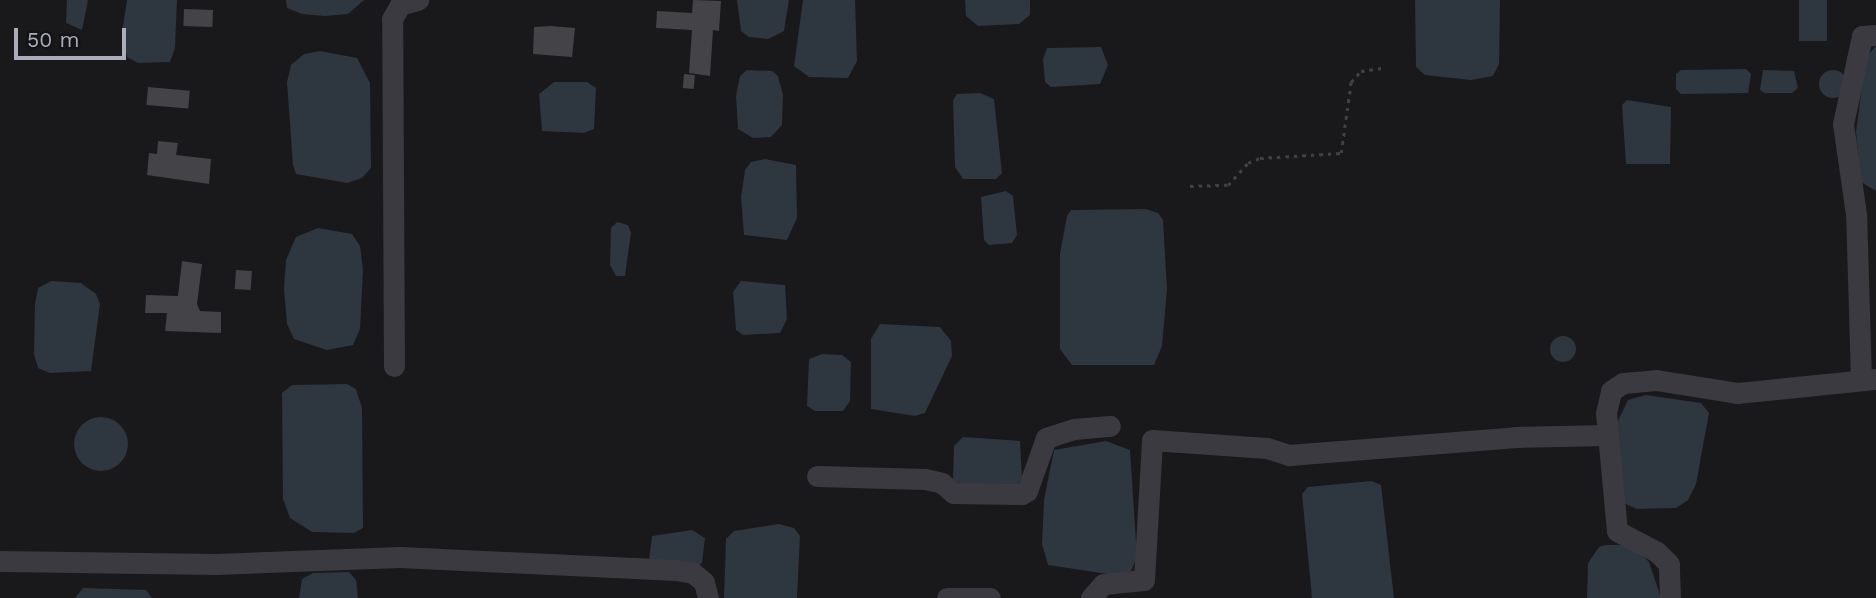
<!DOCTYPE html>
<style>
body{margin:0}
#map{position:relative;width:1876px;height:598px;overflow:hidden;background:#19181b;font-family:"Work Sans",sans-serif}
div>[style]{position:absolute}
.water>*{inset:0;background:#2e363f;transform-origin:0 0}
.round{border-radius:50%}
.building>*{inset:0;background:#434348;transform-origin:0 0}
.path>*{height:2.5px;margin-top:-1.25px;transform-origin:0;background:repeating-linear-gradient(90deg,#404147 0 3.5px,transparent 0 8.5px)}
.minor>*{height:21px;margin:-10.5px;padding:0 10.5px;transform-origin:10.5px;border-radius:10.5px;background:#3a3a40}
span{translate:-50% -50%;white-space:nowrap;text-align:center;line-height:1.15;-webkit-text-stroke:5px #141316;paint-order:stroke}
.scale{position:absolute;left:14px;top:28px;width:112px;height:32px;box-sizing:border-box;border:4px solid #abaeba;border-top:0;padding-left:9px;font-size:21px;line-height:24px;white-space:nowrap;color:#abaeba;-webkit-text-stroke:5px #141316;paint-order:stroke}
</style>
<div id="map">
<div class="water">
<div style="clip-path:polygon(67px 0,88px 0,82px 30px,66px 23px)"></div>
<div style="clip-path:polygon(127px 0,177px 0,175px 48px,170px 62px,138px 63px,127px 57px,122px 33px)"></div>
<div style="clip-path:polygon(286px 0,364px 0,348px 14px,325px 16px,302px 14px,287px 8px)"></div>
<div style="clip-path:polygon(737px 0,789px 0,784px 31px,768px 39px,749px 37px,741px 31px)"></div>
<div style="clip-path:polygon(803px 0,855px 0,857px 61px,848px 78px,809px 77px,794px 66px)"></div>
<div style="clip-path:polygon(965px 0,1030px 0,1030px 15px,1019px 24px,978px 26px,966px 16px)"></div>
<div style="clip-path:polygon(1415px 0,1500px 0,1499px 64px,1493px 76px,1471px 80px,1425px 75px,1416px 67px)"></div>
<div style="left:1799px;top:0;width:28px;height:41px"></div>
<div style="clip-path:polygon(1876px 46px,1876px 191px,1861px 182px,1856px 132px,1866px 57px)"></div>
<div style="clip-path:polygon(1101px 47px,1108px 65px,1100px 84px,1051px 87px,1045px 82px,1043px 59px,1047px 48px)"></div>
<div style="clip-path:polygon(320px 51px,357px 58px,370px 83px,371px 168px,362px 178px,347px 183px,296px 174px,293px 165px,287px 82px,291px 65px,304px 54px)"></div>
<div style="clip-path:polygon(1746px 69px,1751px 74px,1748px 93px,1681px 94px,1676px 89px,1676px 74px,1681px 70px)"></div>
<div style="clip-path:polygon(747px 70px,772px 71px,778px 76px,783px 95px,782px 125px,771px 137px,753px 138px,738px 129px,736px 96px,740px 76px)"></div>
<div style="clip-path:polygon(1763px 70px,1794px 71px,1798px 88px,1792px 93px,1764px 93px,1760px 90px)"></div>
<div class="round" style="left:1819px;top:70px;width:28px;height:28px"></div>
<div style="clip-path:polygon(554px 82px,587px 82px,596px 88px,594px 129px,584px 133px,542px 131px,539px 94px)"></div>
<div style="clip-path:polygon(980px 93px,994px 99px,1002px 173px,996px 179px,963px 179px,955px 167px,953px 100px,957px 94px)"></div>
<div style="clip-path:polygon(1627px 100px,1671px 107px,1670px 164px,1626px 164px,1622px 105px)"></div>
<div style="clip-path:polygon(765px 159px,796px 165px,797px 218px,787px 240px,744px 235px,741px 197px,745px 170px,751px 162px)"></div>
<div style="clip-path:polygon(1006px 191px,1013px 196px,1017px 235px,1012px 243px,989px 245px,984px 240px,981px 197px)"></div>
<div style="clip-path:polygon(1146px 209px,1158px 213px,1163px 220px,1167px 289px,1162px 346px,1154px 365px,1072px 365px,1060px 349px,1060px 254px,1067px 216px,1071px 210px)"></div>
<div style="clip-path:polygon(617px 222px,628px 225px,631px 233px,625px 276px,616px 276px,610px 265px,611px 228px)"></div>
<div style="clip-path:polygon(318px 228px,352px 234px,360px 246px,363px 269px,360px 329px,353px 345px,327px 350px,294px 339px,287px 324px,284px 289px,286px 260px,296px 237px)"></div>
<div style="clip-path:polygon(51px 281px,81px 283px,96px 294px,100px 304px,91px 371px,50px 373px,38px 368px,34px 354px,35px 304px,38px 288px)"></div>
<div style="clip-path:polygon(741px 281px,785px 285px,787px 319px,780px 333px,743px 335px,736px 330px,733px 292px)"></div>
<div style="clip-path:polygon(880px 324px,940px 327px,951px 341px,952px 356px,925px 413px,915px 416px,871px 409px,871px 339px)"></div>
<div class="round" style="left:1550px;top:336px;width:26px;height:26px"></div>
<div style="clip-path:polygon(822px 354px,842px 355px,851px 362px,850px 401px,843px 411px,815px 411px,807px 406px,809px 359px)"></div>
<div style="clip-path:polygon(347px 384px,356px 389px,362px 408px,363px 528px,354px 533px,312px 532px,290px 518px,283px 499px,282px 393px,292px 385px)"></div>
<div style="clip-path:polygon(1646px 395px,1701px 403px,1709px 413px,1696px 484px,1688px 500px,1676px 508px,1637px 509px,1619px 501px,1615px 427px,1628px 400px)"></div>
<div class="round" style="left:74px;top:417px;width:54px;height:54px"></div>
<div style="clip-path:polygon(963px 437px,1020px 441px,1022px 477px,1017px 488px,1012px 491px,953px 482px,954px 446px)"></div>
<div style="clip-path:polygon(1106px 441px,1130px 450px,1137px 557px,1131px 571px,1121px 576px,1048px 565px,1042px 544px,1044px 500px,1054px 450px)"></div>
<div style="clip-path:polygon(1371px 481px,1381px 485px,1394px 598px,1312px 598px,1302px 494px,1308px 487px)"></div>
<div style="clip-path:polygon(779px 524px,794px 528px,800px 536px,797px 598px,724px 598px,726px 539px,734px 531px)"></div>
<div style="clip-path:polygon(692px 530px,705px 538px,702px 563px,696px 567px,649px 560px,652px 536px)"></div>
<div style="clip-path:polygon(1606px 545px,1625px 545px,1639px 552px,1649px 562px,1661px 598px,1587px 598px,1588px 563px,1599px 547px)"></div>
<div style="clip-path:polygon(349px 572px,356px 580px,358px 598px,299px 598px,302px 579px,313px 573px)"></div>
<div style="clip-path:polygon(83px 588px,146px 590px,152px 598px,75px 598px)"></div>
</div>
<div class="building">
<div style="clip-path:polygon(693px 0,721px 1px,719px 31px,713px 30px,710px 76px,689px 73px,692px 30px,656px 28px,657px 11px,692px 13px)"></div>
<div style="left:184px;top:9px;width:29px;height:17px;rotate:2deg"></div>
<div style="clip-path:polygon(551px 26px,575px 28px,572px 57px,533px 54px,534px 27px)"></div>
<div style="left:684px;top:74px;width:11px;height:14px;rotate:5deg"></div>
<div style="left:148px;top:87px;width:42px;height:18px;rotate:5deg"></div>
<div style="clip-path:polygon(158px 141px,178px 143px,176px 155px,211px 159px,209px 184px,147px 175px,149px 153px,157px 154px)"></div>
<div style="clip-path:polygon(182px 261px,202px 264px,197px 304px,200px 311px,221px 312px,221px 333px,165px 331px,167px 313px,145px 313px,146px 295px,178px 296px)"></div>
<div style="left:236px;top:270px;width:16px;height:19px;rotate:4deg"></div>
</div>
<div class="path">
<div style="left:1190px;top:186px;width:38px;rotate:-2deg"></div>
<div style="left:1228px;top:185px;width:30px;rotate:-48deg"></div>
<div style="left:1248px;top:163px;width:13px;rotate:-23deg"></div>
<div style="left:1260px;top:158px;width:81px;rotate:-3.5deg"></div>
<div style="left:1341px;top:153px;width:72px;rotate:-82deg"></div>
<div style="left:1351px;top:82px;width:15px;rotate:-48deg"></div>
<div style="left:1361px;top:71px;width:21px;rotate:-8deg"></div>
</div>
<div class="minor">
<div style="left:394px;top:366px;width:347px;rotate:-90.3deg"></div>
<div style="left:392px;top:19px;width:16px;rotate:-60deg"></div>
<div style="left:400px;top:5px;width:19px;rotate:-16deg"></div>
<div style="left:1861px;top:379px;width:165px;rotate:-91.7deg"></div>
<div style="left:1856px;top:214px;width:91px;rotate:-98.2deg"></div>
<div style="left:1843px;top:124px;width:90px;rotate:-77.8deg"></div>
<div style="left:1862px;top:36px;width:14px;rotate:-4deg"></div>
<div style="left:817px;top:476px;width:108px;rotate:1.6deg"></div>
<div style="left:925px;top:479px;width:17px;rotate:13deg"></div>
<div style="left:942px;top:483px;width:15px;rotate:42deg"></div>
<div style="left:953px;top:493px;width:69px;rotate:0.8deg"></div>
<div style="left:1022px;top:494px;width:6px;rotate:-31deg"></div>
<div style="left:1027px;top:491px;width:56px;rotate:-70.3deg"></div>
<div style="left:1046px;top:438px;width:29px;rotate:-18deg"></div>
<div style="left:1074px;top:429px;width:36px;rotate:-5deg"></div>
<div style="left:0;top:561px;width:216px;rotate:0.8deg"></div>
<div style="left:216px;top:564px;width:184px;rotate:-2.2deg"></div>
<div style="left:400px;top:557px;width:276px;rotate:2.7deg"></div>
<div style="left:676px;top:570px;width:17px;rotate:10deg"></div>
<div style="left:693px;top:573px;width:14px;rotate:39deg"></div>
<div style="left:704px;top:582px;width:16px;rotate:76deg"></div>
<div style="left:947px;top:598px;width:43px"></div>
<div style="left:1091px;top:598px;width:18px;rotate:-49deg"></div>
<div style="left:1103px;top:584px;width:41px;rotate:-5.6deg"></div>
<div style="left:1144px;top:580px;width:140px;rotate:-86.7deg"></div>
<div style="left:1152px;top:440px;width:115px;rotate:4deg"></div>
<div style="left:1267px;top:448px;width:23px;rotate:18deg"></div>
<div style="left:1289px;top:455px;width:228px;rotate:-4.5deg"></div>
<div style="left:1516px;top:437px;width:91px;rotate:-1.3deg"></div>
<div style="left:1670px;top:598px;width:34px;rotate:-92deg"></div>
<div style="left:1669px;top:564px;width:17px;rotate:-135deg"></div>
<div style="left:1657px;top:552px;width:45px;rotate:-152.3deg"></div>
<div style="left:1617px;top:531px;width:119px;rotate:-95.3deg"></div>
<div style="left:1606px;top:413px;width:23px;rotate:-77deg"></div>
<div style="left:1611px;top:391px;width:14px;rotate:-34deg"></div>
<div style="left:1623px;top:383px;width:33px;rotate:-5deg"></div>
<div style="left:1656px;top:380px;width:82px;rotate:9.1deg"></div>
<div style="left:1737px;top:393px;width:140px;rotate:-5.8deg"></div>
</div>
<div class="scale">50 m</div>
</div>
